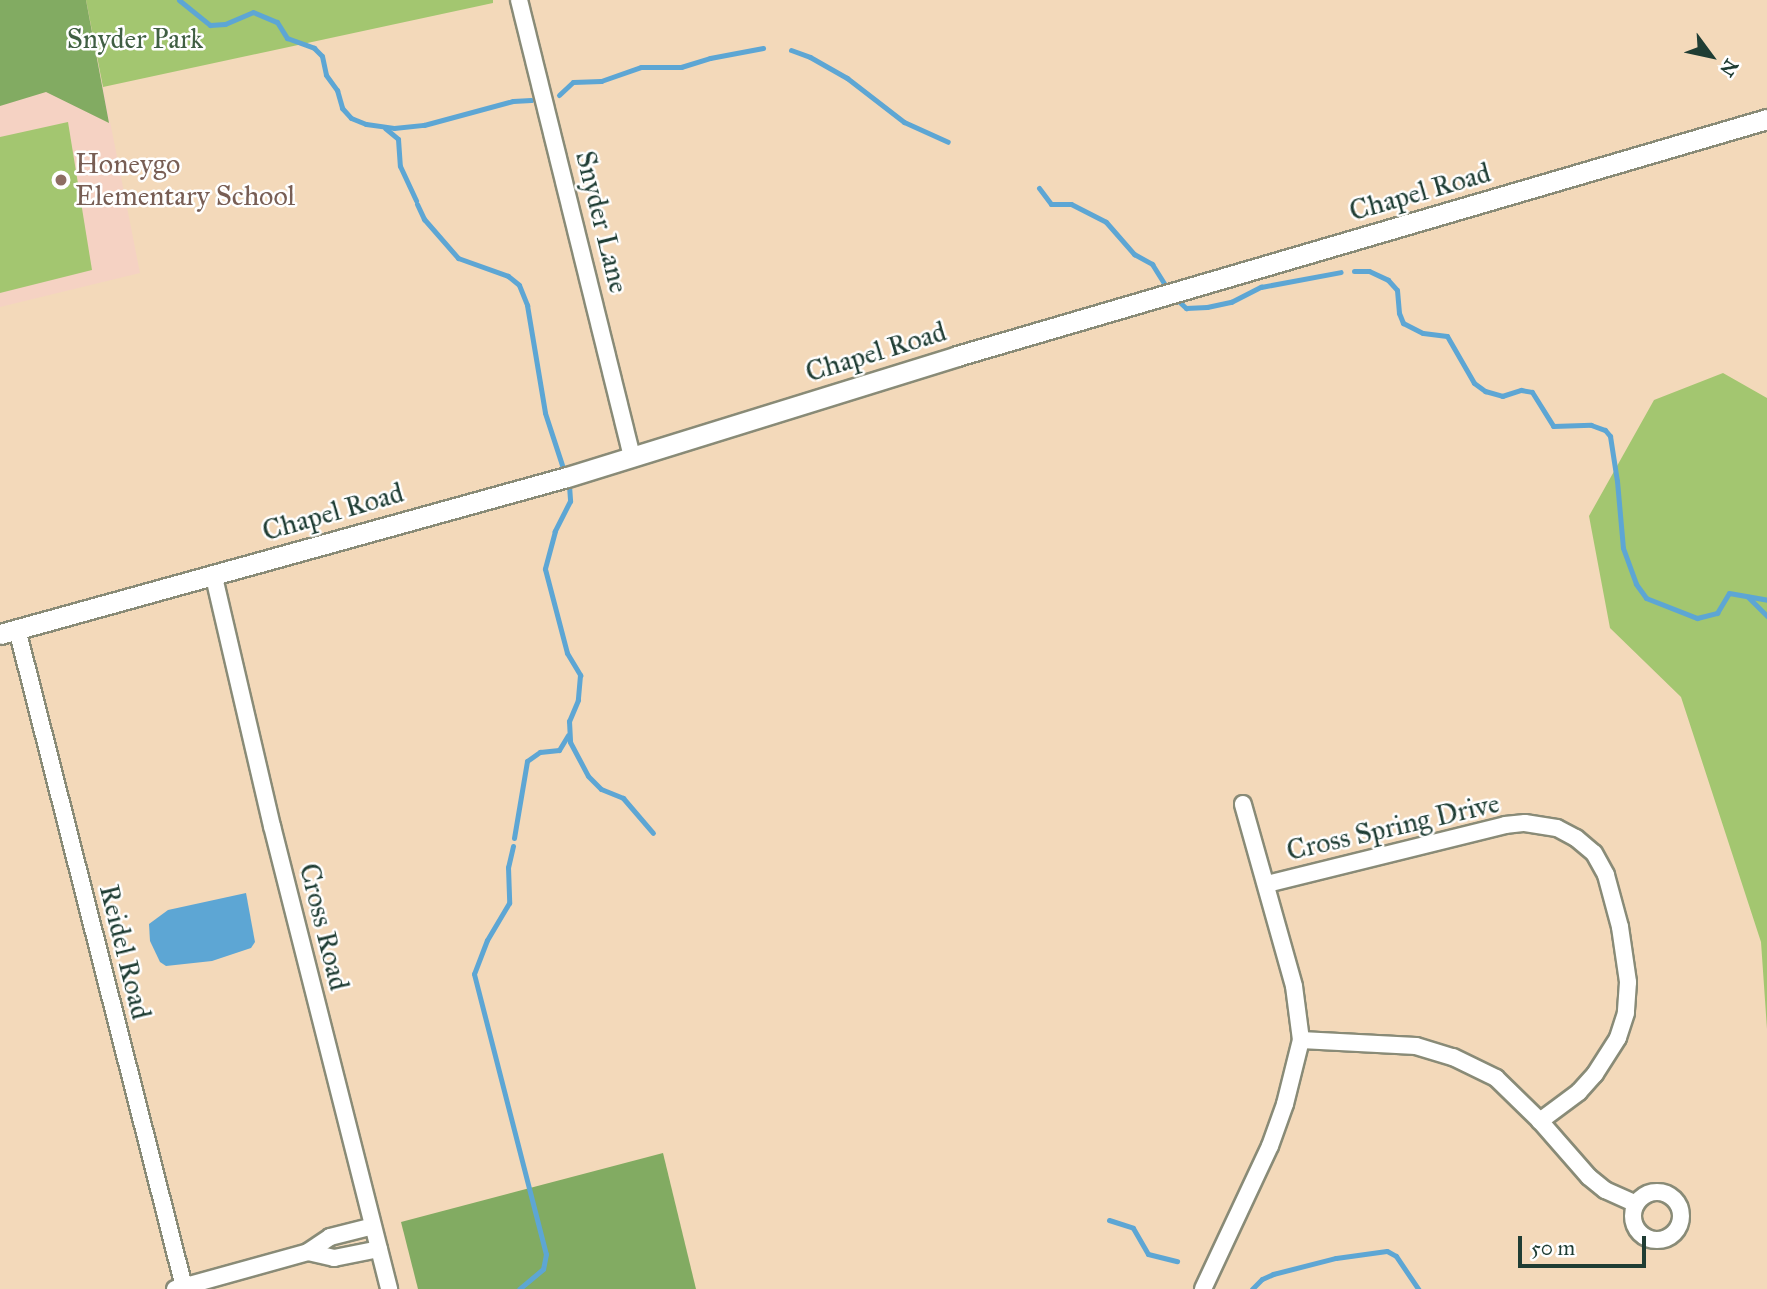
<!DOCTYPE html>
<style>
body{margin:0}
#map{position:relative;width:1767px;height:1289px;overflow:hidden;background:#f3d9ba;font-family:"IM FELL Great Primer",serif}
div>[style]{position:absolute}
.built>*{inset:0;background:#f5d2c3}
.green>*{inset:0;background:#a3c670}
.forest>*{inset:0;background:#82ab62}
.water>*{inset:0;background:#5da6d4}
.stream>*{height:5px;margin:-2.5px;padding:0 2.5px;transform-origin:2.5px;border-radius:2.5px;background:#5da6d4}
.roads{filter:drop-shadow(2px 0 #898b77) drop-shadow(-2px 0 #898b77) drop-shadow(0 2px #898b77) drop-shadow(0 -2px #898b77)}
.minor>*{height:16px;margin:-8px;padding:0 8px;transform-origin:8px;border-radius:8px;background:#fff}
.minor>.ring{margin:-8px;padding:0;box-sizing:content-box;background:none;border:16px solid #fff;border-radius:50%}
.tertiary>*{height:19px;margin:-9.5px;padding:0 9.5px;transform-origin:9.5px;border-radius:9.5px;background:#fff}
.dots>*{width:19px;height:19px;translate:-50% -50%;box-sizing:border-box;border:4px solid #fff;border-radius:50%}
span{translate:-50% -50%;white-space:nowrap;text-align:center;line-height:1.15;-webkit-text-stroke:5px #fff;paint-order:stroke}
.park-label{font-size:28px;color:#405f43}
.education-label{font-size:28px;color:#785e54}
.left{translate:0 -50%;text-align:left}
.street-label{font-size:28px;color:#1f3d34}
.north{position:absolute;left:1676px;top:21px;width:70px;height:70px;-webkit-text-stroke:5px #fff;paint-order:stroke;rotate:123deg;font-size:19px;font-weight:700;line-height:28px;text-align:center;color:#1f3d34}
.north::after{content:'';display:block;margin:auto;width:24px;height:32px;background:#1f3d34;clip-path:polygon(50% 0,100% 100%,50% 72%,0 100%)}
.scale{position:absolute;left:1518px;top:1236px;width:128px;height:32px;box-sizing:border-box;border:4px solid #1f3d34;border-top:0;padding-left:9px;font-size:21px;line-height:24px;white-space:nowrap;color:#1f3d34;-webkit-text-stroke:5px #fff;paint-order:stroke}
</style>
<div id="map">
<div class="built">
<div style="clip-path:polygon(0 0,86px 0,140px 273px,0 307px)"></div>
</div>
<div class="green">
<div style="clip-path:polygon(86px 0,493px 0,493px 3px,103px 87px)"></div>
<div style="clip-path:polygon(68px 122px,92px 270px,0 293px,0 137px)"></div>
<div style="clip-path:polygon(1723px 373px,1767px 398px,1767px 1029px,1761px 942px,1681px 697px,1610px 628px,1589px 516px,1654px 400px)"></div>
</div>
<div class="forest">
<div style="clip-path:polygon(0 0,86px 0,109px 123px,46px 92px,0 106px)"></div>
<div style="clip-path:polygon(663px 1153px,696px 1289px,418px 1289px,401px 1222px)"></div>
</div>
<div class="water">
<div style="clip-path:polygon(246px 893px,255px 942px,251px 948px,212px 961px,166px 966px,160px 962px,150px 941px,149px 924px,168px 910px)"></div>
</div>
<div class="stream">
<div style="left:179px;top:0;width:40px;rotate:39deg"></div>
<div style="left:210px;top:25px;width:15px;rotate:-4deg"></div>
<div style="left:225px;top:24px;width:30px;rotate:-23deg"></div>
<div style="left:253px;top:12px;width:26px;rotate:23deg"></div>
<div style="left:277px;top:22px;width:19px;rotate:58deg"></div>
<div style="left:287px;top:38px;width:29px;rotate:20deg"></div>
<div style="left:314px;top:48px;width:11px;rotate:45deg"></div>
<div style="left:322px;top:56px;width:19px;rotate:78deg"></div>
<div style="left:326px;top:75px;width:19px;rotate:54deg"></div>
<div style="left:337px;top:90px;width:19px;rotate:74deg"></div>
<div style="left:342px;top:108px;width:13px;rotate:48deg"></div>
<div style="left:351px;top:118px;width:16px;rotate:22deg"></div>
<div style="left:366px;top:124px;width:28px;rotate:8deg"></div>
<div style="left:394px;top:128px;width:30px;rotate:-6deg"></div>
<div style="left:424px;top:125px;width:92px;rotate:-15.1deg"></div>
<div style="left:513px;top:101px;width:18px;rotate:-3deg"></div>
<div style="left:791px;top:50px;width:20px;rotate:20deg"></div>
<div style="left:810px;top:57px;width:43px;rotate:29.6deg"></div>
<div style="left:847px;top:78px;width:72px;rotate:37.7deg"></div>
<div style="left:904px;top:122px;width:48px;rotate:24.4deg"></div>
<div style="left:559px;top:95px;width:19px;rotate:-43deg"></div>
<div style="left:573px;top:82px;width:28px;rotate:-2deg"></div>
<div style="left:601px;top:81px;width:42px;rotate:-19.3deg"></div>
<div style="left:641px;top:67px;width:40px"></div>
<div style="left:681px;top:67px;width:30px;rotate:-17deg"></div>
<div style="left:710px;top:58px;width:54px;rotate:-10.7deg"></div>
<div style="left:385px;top:128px;width:17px;rotate:40deg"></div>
<div style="left:398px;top:139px;width:27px;rotate:86deg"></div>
<div style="left:400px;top:166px;width:38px;rotate:65deg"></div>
<div style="left:1039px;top:188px;width:20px;rotate:53deg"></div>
<div style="left:1051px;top:204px;width:20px"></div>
<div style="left:1071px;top:204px;width:39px;rotate:27deg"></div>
<div style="left:1106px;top:222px;width:43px;rotate:48.8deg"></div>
<div style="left:1134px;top:254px;width:21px;rotate:29deg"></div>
<div style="left:1152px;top:264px;width:28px;rotate:58deg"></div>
<div style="left:417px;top:204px;width:17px;rotate:65deg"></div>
<div style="left:424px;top:219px;width:52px;rotate:48.9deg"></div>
<div style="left:458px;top:258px;width:53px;rotate:19.8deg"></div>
<div style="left:508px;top:276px;width:14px;rotate:39deg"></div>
<div style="left:519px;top:285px;width:22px;rotate:68deg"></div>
<div style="left:527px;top:305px;width:109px;rotate:80.5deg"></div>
<div style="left:545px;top:413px;width:58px;rotate:71.9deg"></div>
<div style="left:1354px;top:271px;width:15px"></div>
<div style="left:1369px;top:271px;width:21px;rotate:25deg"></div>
<div style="left:1388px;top:280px;width:13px;rotate:48deg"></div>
<div style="left:1397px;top:290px;width:23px;rotate:85deg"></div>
<div style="left:1399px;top:313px;width:11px;rotate:68deg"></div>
<div style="left:1403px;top:323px;width:22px;rotate:27deg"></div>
<div style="left:1423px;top:333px;width:24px;rotate:7deg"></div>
<div style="left:1447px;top:336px;width:54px;rotate:60.1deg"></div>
<div style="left:1474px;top:383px;width:14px;rotate:36deg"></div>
<div style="left:1485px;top:391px;width:18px;rotate:16deg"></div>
<div style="left:1502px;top:396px;width:20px;rotate:-18deg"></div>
<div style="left:1521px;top:390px;width:11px;rotate:10deg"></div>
<div style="left:1532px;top:392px;width:40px;rotate:58deg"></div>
<div style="left:1553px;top:426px;width:38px;rotate:-2deg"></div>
<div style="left:1591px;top:425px;width:15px;rotate:20deg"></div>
<div style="left:1605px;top:430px;width:8px;rotate:50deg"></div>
<div style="left:1610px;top:436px;width:46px;rotate:81.2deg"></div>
<div style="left:1617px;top:481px;width:67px;rotate:84.9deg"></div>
<div style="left:1623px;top:548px;width:38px;rotate:70deg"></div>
<div style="left:1636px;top:584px;width:17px;rotate:54deg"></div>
<div style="left:1646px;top:598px;width:55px;rotate:21.4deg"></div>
<div style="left:1697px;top:618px;width:21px;rotate:-14deg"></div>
<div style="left:1717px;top:613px;width:23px;rotate:-59deg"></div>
<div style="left:1729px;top:593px;width:39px;rotate:10deg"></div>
<div style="left:1173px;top:296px;width:18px;rotate:43deg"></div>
<div style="left:1186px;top:308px;width:21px;rotate:-3deg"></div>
<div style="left:1207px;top:307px;width:25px;rotate:-12deg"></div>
<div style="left:1231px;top:302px;width:34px;rotate:-27deg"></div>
<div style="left:1261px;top:287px;width:81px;rotate:-10.6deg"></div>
<div style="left:569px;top:485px;width:16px;rotate:86deg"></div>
<div style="left:570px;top:501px;width:34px;rotate:117deg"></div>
<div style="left:555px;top:531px;width:39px;rotate:105deg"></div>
<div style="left:545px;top:569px;width:87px;rotate:75.3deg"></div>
<div style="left:567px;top:653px;width:26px;rotate:59deg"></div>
<div style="left:580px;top:675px;width:25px;rotate:95deg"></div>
<div style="left:578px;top:700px;width:23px;rotate:113deg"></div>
<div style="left:569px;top:721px;width:21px;rotate:87deg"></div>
<div style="left:570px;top:742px;width:38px;rotate:62deg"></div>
<div style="left:588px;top:776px;width:18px;rotate:45deg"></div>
<div style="left:601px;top:789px;width:24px;rotate:22deg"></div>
<div style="left:623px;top:798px;width:46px;rotate:49.4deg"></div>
<div style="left:1748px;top:597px;width:27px;rotate:45deg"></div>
<div style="left:514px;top:838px;width:78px;rotate:-80.4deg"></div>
<div style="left:527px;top:761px;width:16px;rotate:-35deg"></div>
<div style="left:540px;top:752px;width:19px;rotate:-6deg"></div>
<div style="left:559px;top:750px;width:17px;rotate:-59deg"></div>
<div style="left:513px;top:846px;width:22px;rotate:103deg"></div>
<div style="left:508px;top:867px;width:36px;rotate:88deg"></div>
<div style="left:509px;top:903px;width:43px;rotate:120.7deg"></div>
<div style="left:487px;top:940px;width:36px;rotate:111deg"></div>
<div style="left:474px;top:974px;width:289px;rotate:75.6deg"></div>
<div style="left:546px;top:1254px;width:15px;rotate:101deg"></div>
<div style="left:543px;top:1269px;width:31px;rotate:140deg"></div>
<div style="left:1109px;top:1220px;width:25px;rotate:18deg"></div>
<div style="left:1133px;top:1228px;width:30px;rotate:60deg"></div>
<div style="left:1148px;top:1254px;width:30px;rotate:14deg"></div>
<div style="left:1252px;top:1289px;width:14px;rotate:-45deg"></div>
<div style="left:1262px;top:1279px;width:12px;rotate:-24deg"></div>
<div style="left:1273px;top:1274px;width:65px;rotate:-14.3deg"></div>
<div style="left:1336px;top:1258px;width:51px;rotate:-7.8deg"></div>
<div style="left:1387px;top:1251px;width:10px;rotate:29deg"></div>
<div style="left:1396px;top:1256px;width:40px;rotate:56deg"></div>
</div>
<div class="roads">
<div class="minor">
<div style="left:519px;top:0;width:471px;rotate:76.1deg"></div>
<div style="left:214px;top:577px;width:256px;rotate:76.9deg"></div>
<div style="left:272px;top:826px;width:478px;rotate:75.8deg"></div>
<div style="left:17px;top:629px;width:679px;rotate:75.76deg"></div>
<div style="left:1267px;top:884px;width:245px;rotate:-13.9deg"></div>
<div style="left:1505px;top:825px;width:20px;rotate:-6deg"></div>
<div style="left:1525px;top:823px;width:32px;rotate:9deg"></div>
<div style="left:1557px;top:828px;width:21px;rotate:28deg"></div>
<div style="left:1576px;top:838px;width:23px;rotate:40deg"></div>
<div style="left:1594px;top:853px;width:25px;rotate:61deg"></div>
<div style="left:1606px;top:875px;width:54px;rotate:74.9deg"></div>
<div style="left:1620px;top:927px;width:56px;rotate:81.7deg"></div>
<div style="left:1628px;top:982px;width:31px;rotate:94deg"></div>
<div style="left:1626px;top:1013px;width:26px;rotate:108deg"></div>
<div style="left:1618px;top:1038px;width:43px;rotate:122.6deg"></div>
<div style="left:1595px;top:1074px;width:24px;rotate:132deg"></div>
<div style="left:1579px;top:1092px;width:49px;rotate:143.4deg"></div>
<div style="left:1301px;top:1040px;width:115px;rotate:3deg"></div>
<div style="left:1416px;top:1046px;width:39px;rotate:17deg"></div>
<div style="left:1453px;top:1057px;width:48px;rotate:26deg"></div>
<div style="left:1496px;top:1078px;width:62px;rotate:44.3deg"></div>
<div style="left:1540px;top:1121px;width:74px;rotate:48.8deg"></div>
<div style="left:1589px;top:1177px;width:21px;rotate:39deg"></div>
<div style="left:1605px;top:1190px;width:34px;rotate:24deg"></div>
<div class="ring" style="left:1633px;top:1192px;width:32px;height:32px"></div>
<div style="left:308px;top:1252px;width:27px;rotate:13deg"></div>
<div style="left:334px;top:1258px;width:46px;rotate:-11.3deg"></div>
<div style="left:175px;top:1289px;width:138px;rotate:-15.5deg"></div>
<div style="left:308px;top:1252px;width:27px;rotate:-34deg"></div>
<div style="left:330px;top:1237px;width:44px;rotate:-14.3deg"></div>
<div style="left:1203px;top:1289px;width:158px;rotate:-64.9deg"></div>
<div style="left:1270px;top:1146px;width:45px;rotate:-70.3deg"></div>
<div style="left:1285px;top:1104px;width:66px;rotate:-76deg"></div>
<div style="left:1301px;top:1040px;width:54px;rotate:-97.4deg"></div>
<div style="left:1294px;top:986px;width:189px;rotate:-105.7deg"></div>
</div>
<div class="tertiary">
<div style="left:0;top:634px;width:588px;rotate:-15.48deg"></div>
<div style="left:567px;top:477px;width:408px;rotate:-17.2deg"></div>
<div style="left:957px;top:356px;width:844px;rotate:-16.31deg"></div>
</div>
</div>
<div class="dots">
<div style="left:61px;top:180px;background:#8d6e63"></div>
</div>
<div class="park-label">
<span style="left:135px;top:39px">Snyder Park</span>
</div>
<div class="education-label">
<span class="left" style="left:75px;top:180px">Honeygo<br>Elementary School</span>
</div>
<div class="street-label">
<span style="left:1420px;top:192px;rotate:-16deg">Chapel Road</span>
<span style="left:602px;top:222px;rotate:76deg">Snyder Lane</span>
<span style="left:876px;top:352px;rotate:-17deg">Chapel Road</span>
<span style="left:333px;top:512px;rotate:-16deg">Chapel Road</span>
<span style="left:1393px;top:827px;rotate:-13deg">Cross Spring Drive</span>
<span style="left:324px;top:927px;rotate:76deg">Cross Road</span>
<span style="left:125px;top:952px;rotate:76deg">Reidel Road</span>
</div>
<div class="north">N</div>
<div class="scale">50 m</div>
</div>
